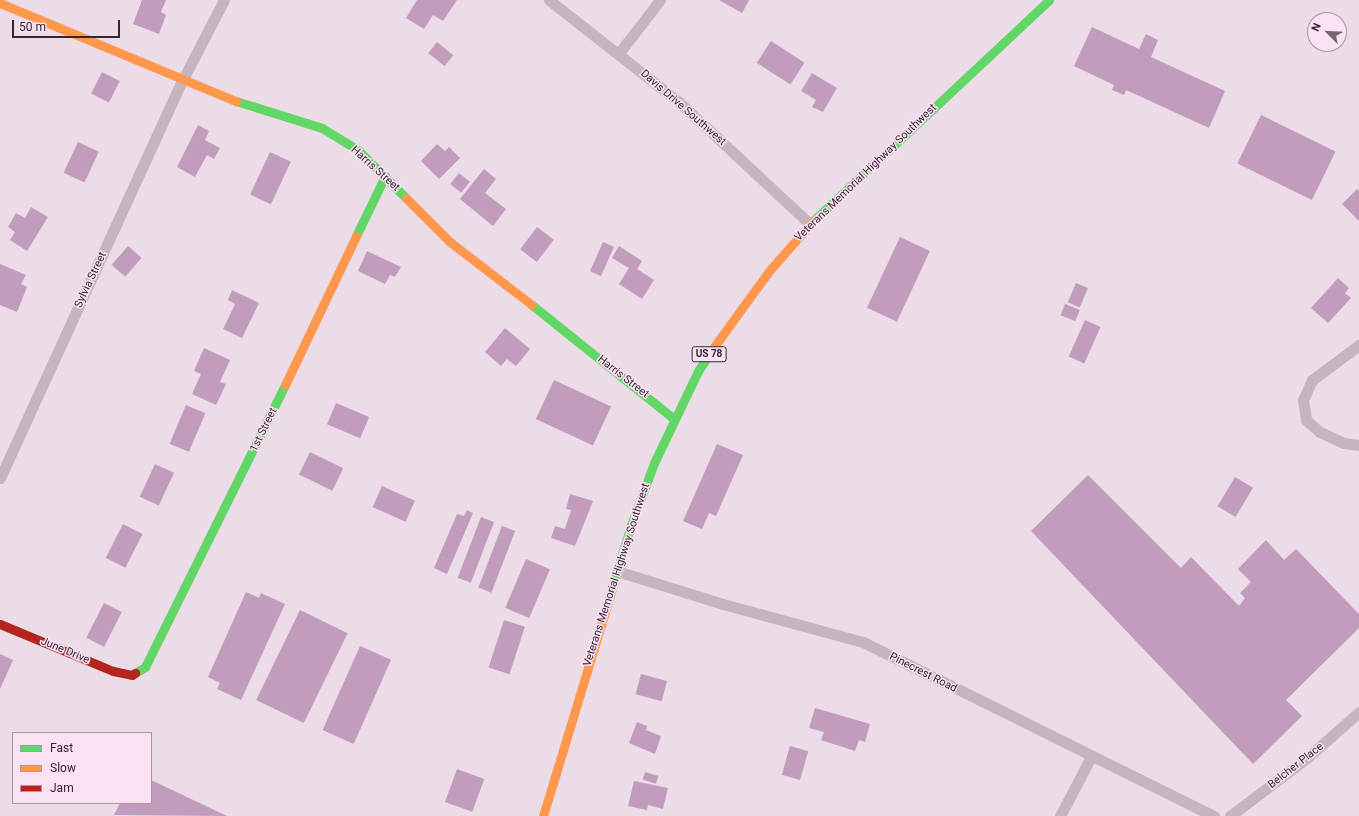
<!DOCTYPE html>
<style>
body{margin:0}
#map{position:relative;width:1359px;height:816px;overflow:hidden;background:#ecdce7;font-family:Roboto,sans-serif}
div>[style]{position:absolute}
.building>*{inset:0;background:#c19cbd;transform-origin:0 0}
.street>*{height:11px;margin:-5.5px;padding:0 5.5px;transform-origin:5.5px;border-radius:5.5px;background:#c4b5c0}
.fast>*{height:9px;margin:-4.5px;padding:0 4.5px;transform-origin:4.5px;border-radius:4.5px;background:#63d668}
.slow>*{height:9px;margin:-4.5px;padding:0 4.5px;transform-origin:4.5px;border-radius:4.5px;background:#ff974d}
.jam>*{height:9px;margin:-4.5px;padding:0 4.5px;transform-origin:4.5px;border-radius:4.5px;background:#b3261e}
span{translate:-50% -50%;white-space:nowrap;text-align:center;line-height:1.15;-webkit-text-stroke:3px #fae2f2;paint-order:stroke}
.shield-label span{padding:1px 3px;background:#fae2f2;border:1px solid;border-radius:3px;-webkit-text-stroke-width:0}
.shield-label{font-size:10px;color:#342532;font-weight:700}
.street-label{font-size:11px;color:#342532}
.legend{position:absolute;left:12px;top:732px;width:140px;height:72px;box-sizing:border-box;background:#fae2f2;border:1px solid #ab96a5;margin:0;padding:5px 7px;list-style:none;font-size:12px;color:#342532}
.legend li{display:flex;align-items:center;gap:8px;height:20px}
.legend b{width:20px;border:1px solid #ab96a5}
.north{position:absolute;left:1307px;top:12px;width:40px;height:40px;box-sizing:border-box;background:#fae2f2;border:1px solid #ab96a5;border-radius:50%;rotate:294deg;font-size:11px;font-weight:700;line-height:16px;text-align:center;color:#342532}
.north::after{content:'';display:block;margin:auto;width:14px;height:18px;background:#746571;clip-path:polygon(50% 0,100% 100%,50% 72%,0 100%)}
.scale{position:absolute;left:12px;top:20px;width:108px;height:18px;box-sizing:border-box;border:2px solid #342532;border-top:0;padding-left:5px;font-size:12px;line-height:14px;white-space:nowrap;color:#342532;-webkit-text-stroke:3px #fae2f2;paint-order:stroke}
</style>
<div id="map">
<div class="building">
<div style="clip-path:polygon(142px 0,166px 0,161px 12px,166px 15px,159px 34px,133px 24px)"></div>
<div style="clip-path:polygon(417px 0,457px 0,443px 21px,433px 15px,424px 29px,406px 18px)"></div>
<div style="clip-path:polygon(719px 0,749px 0,742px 13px)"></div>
<div style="clip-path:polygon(1092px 27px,1139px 49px,1146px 34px,1158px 40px,1151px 57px,1225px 91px,1209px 128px,1126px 90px,1124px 95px,1112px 90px,1114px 85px,1074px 66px)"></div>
<div style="left:771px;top:41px;width:40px;height:26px;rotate:33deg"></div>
<div style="left:437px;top:42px;width:21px;height:14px;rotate:39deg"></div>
<div style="left:102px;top:72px;width:20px;height:24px;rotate:27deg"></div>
<div style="clip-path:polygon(812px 73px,837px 88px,823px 112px,812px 107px,816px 100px,801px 91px)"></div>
<div style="left:1261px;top:115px;width:83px;height:54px;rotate:26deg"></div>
<div style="clip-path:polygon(198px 125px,209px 131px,205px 140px,220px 148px,214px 159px,207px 155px,195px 177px,177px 167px)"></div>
<div style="left:78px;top:142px;width:23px;height:34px;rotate:25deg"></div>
<div style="clip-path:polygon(437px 144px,445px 151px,449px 147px,460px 158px,439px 179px,421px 161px)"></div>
<div style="left:270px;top:152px;width:23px;height:47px;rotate:25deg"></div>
<div style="clip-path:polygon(484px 169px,496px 179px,485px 193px,506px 209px,493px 226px,460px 199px)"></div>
<div style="left:459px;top:173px;width:14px;height:14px;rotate:39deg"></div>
<div style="clip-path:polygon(1357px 189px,1359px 191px,1359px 221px,1342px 204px)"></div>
<div style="clip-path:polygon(31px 207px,48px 217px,27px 251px,10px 240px,15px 232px,8px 227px,16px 213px,25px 218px)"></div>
<div style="left:537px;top:227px;width:21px;height:28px;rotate:37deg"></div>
<div style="left:900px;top:237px;width:33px;height:78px;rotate:25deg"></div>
<div style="left:603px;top:242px;width:12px;height:32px;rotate:24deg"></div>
<div style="left:128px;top:246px;width:18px;height:25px;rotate:41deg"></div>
<div style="clip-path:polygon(619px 246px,642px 261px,637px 269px,654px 280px,642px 299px,619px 284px,629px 268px,612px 258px)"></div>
<div style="clip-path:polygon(367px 251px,401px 267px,395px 277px,390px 275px,385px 284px,358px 271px)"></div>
<div style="clip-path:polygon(0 264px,26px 275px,21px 284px,27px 287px,17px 312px,0 305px)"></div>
<div style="clip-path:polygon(1338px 278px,1349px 288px,1345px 293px,1351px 298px,1328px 323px,1311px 308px)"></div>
<div style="left:1076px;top:283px;width:13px;height:21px;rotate:23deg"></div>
<div style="clip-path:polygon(232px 290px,259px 303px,242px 338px,223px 329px,235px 304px,228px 300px)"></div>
<div style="left:1065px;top:304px;width:16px;height:12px;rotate:22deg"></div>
<div style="left:1085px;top:320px;width:17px;height:40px;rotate:24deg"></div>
<div style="clip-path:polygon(505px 328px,530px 349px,516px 366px,507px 359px,501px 366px,485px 352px)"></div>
<div style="clip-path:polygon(204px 348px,230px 360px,220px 382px,226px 384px,216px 405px,192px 394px,201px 374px,194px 371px)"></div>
<div style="left:554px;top:380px;width:63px;height:43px;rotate:25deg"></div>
<div style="left:336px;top:403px;width:36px;height:23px;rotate:23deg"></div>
<div style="left:186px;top:405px;width:21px;height:42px;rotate:23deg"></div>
<div style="clip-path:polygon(717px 444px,743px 455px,716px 516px,709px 513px,702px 529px,683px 521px)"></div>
<div style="left:310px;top:452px;width:37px;height:25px;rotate:26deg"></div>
<div style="left:155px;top:464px;width:21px;height:36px;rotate:25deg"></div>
<div style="clip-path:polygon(1088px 475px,1181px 568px,1191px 557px,1239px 606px,1245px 598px,1240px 593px,1251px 582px,1238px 569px,1266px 540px,1284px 560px,1296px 549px,1359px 614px,1359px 628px,1286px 700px,1302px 716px,1253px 764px,1031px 531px)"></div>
<div style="left:1235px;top:477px;width:21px;height:34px;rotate:31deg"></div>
<div style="left:382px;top:486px;width:36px;height:23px;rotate:24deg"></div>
<div style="clip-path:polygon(570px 494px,593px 501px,575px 546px,551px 538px,555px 526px,565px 529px,571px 510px,566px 509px)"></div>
<div style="clip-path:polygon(467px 510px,473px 513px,447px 574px,434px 568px,457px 514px,464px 516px)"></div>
<div style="left:481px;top:517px;width:14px;height:65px;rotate:21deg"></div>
<div style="left:123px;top:524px;width:22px;height:38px;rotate:27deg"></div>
<div style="left:502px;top:526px;width:14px;height:66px;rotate:21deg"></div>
<div style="left:526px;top:559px;width:26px;height:53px;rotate:23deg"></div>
<div style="clip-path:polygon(246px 592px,259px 598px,261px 593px,285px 604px,241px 700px,217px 689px,220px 683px,208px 677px)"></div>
<div style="left:104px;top:603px;width:20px;height:39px;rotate:27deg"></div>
<div style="left:300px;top:610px;width:53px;height:100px;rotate:26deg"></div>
<div style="left:504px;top:620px;width:22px;height:50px;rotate:18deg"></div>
<div style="left:360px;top:646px;width:34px;height:92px;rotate:24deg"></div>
<div style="clip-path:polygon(0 654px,13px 660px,0 689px)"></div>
<div style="left:641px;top:674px;width:27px;height:21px;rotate:15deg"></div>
<div style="clip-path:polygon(815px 708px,870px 724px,865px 742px,859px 740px,855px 751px,821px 740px,824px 732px,809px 728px)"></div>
<div style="clip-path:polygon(637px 722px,647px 726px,646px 730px,661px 736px,655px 754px,629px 743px)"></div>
<div style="left:790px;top:746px;width:19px;height:30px;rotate:16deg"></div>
<div style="left:457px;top:769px;width:29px;height:35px;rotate:20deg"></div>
<div style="left:645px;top:772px;width:14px;height:8px;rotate:17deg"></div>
<div style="clip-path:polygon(151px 780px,227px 816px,114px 815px,120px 803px,151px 803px)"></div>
<div style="clip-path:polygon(634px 781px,668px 788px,663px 809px,648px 805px,647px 810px,628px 806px)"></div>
</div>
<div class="street">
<div style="left:549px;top:0;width:165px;rotate:38.1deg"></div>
<div style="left:679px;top:102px;width:179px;rotate:43deg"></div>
<div style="left:619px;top:53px;width:67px;rotate:-52.3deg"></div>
<div style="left:1359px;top:345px;width:59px;rotate:143.3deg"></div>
<div style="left:1312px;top:380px;width:22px;rotate:114deg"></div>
<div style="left:1303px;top:400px;width:20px;rotate:81deg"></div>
<div style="left:1306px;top:420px;width:18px;rotate:41deg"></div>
<div style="left:1320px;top:432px;width:26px;rotate:25deg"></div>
<div style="left:1344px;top:443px;width:15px;rotate:8deg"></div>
<div style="left:0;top:478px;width:437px;rotate:-65.4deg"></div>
<div style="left:182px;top:81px;width:91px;rotate:-62.6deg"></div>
<div style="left:617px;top:571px;width:111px;rotate:17.3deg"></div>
<div style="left:723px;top:604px;width:145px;rotate:15.2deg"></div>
<div style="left:863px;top:642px;width:392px;rotate:26.4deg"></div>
<div style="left:1060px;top:816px;width:67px;rotate:-62.3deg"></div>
<div style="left:1230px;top:816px;width:98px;rotate:-37.1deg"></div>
<div style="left:1308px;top:757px;width:68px;rotate:-41.4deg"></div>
</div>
<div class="fast">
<div style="left:236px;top:101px;width:90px;rotate:17.4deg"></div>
<div style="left:322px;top:128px;width:42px;rotate:31.4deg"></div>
<div style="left:358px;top:150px;width:68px;rotate:45deg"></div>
<div style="left:814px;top:220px;width:322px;rotate:-43.1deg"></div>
<div style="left:356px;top:236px;width:67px;rotate:-64.2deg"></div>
<div style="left:532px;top:305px;width:181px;rotate:38.7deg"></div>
<div style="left:608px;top:602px;width:80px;rotate:-73.4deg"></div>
<div style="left:631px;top:525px;width:66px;rotate:-69.6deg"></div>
<div style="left:654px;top:463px;width:102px;rotate:-64.4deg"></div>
<div style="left:698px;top:371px;width:32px;rotate:-56deg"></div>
<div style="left:135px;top:673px;width:12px;rotate:-31deg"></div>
<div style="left:145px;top:667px;width:315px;rotate:-63.6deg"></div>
</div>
<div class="slow">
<div style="left:0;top:3px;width:256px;rotate:22.6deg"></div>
<div style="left:406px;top:198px;width:62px;rotate:45deg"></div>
<div style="left:450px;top:242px;width:103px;rotate:37.5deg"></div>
<div style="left:716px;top:344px;width:90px;rotate:-54deg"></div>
<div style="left:769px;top:271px;width:68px;rotate:-48.6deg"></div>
<div style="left:285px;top:385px;width:165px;rotate:-64.5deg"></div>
<div style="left:543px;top:816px;width:224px;rotate:-73.1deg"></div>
</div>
<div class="jam">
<div style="left:0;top:624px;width:122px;rotate:22.6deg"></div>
<div style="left:113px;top:671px;width:19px;rotate:12deg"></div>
<div style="left:132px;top:675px;width:4px;rotate:-34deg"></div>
</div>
<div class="shield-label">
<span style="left:709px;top:354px">US 78</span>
</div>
<div class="street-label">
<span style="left:683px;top:108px;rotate:41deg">Davis Drive Southwest</span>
<span style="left:375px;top:169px;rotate:42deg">Harris Street</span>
<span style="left:866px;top:173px;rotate:-44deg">Veterans Memorial Highway Southwest</span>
<span style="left:91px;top:280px;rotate:-65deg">Sylvia Street</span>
<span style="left:623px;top:377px;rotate:38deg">Harris Street</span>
<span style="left:264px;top:430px;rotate:-64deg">1st Street</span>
<span style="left:617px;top:575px;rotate:-72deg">Veterans Memorial Highway Southwest</span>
<span style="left:65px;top:651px;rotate:23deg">June Drive</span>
<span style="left:923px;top:673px;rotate:27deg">Pinecrest Road</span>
<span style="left:1296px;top:766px;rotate:-38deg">Belcher Place</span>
</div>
<ul class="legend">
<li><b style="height:5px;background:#63d668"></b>Fast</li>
<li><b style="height:5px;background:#ff974d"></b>Slow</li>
<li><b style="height:5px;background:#b3261e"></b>Jam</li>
</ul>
<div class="north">N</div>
<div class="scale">50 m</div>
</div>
